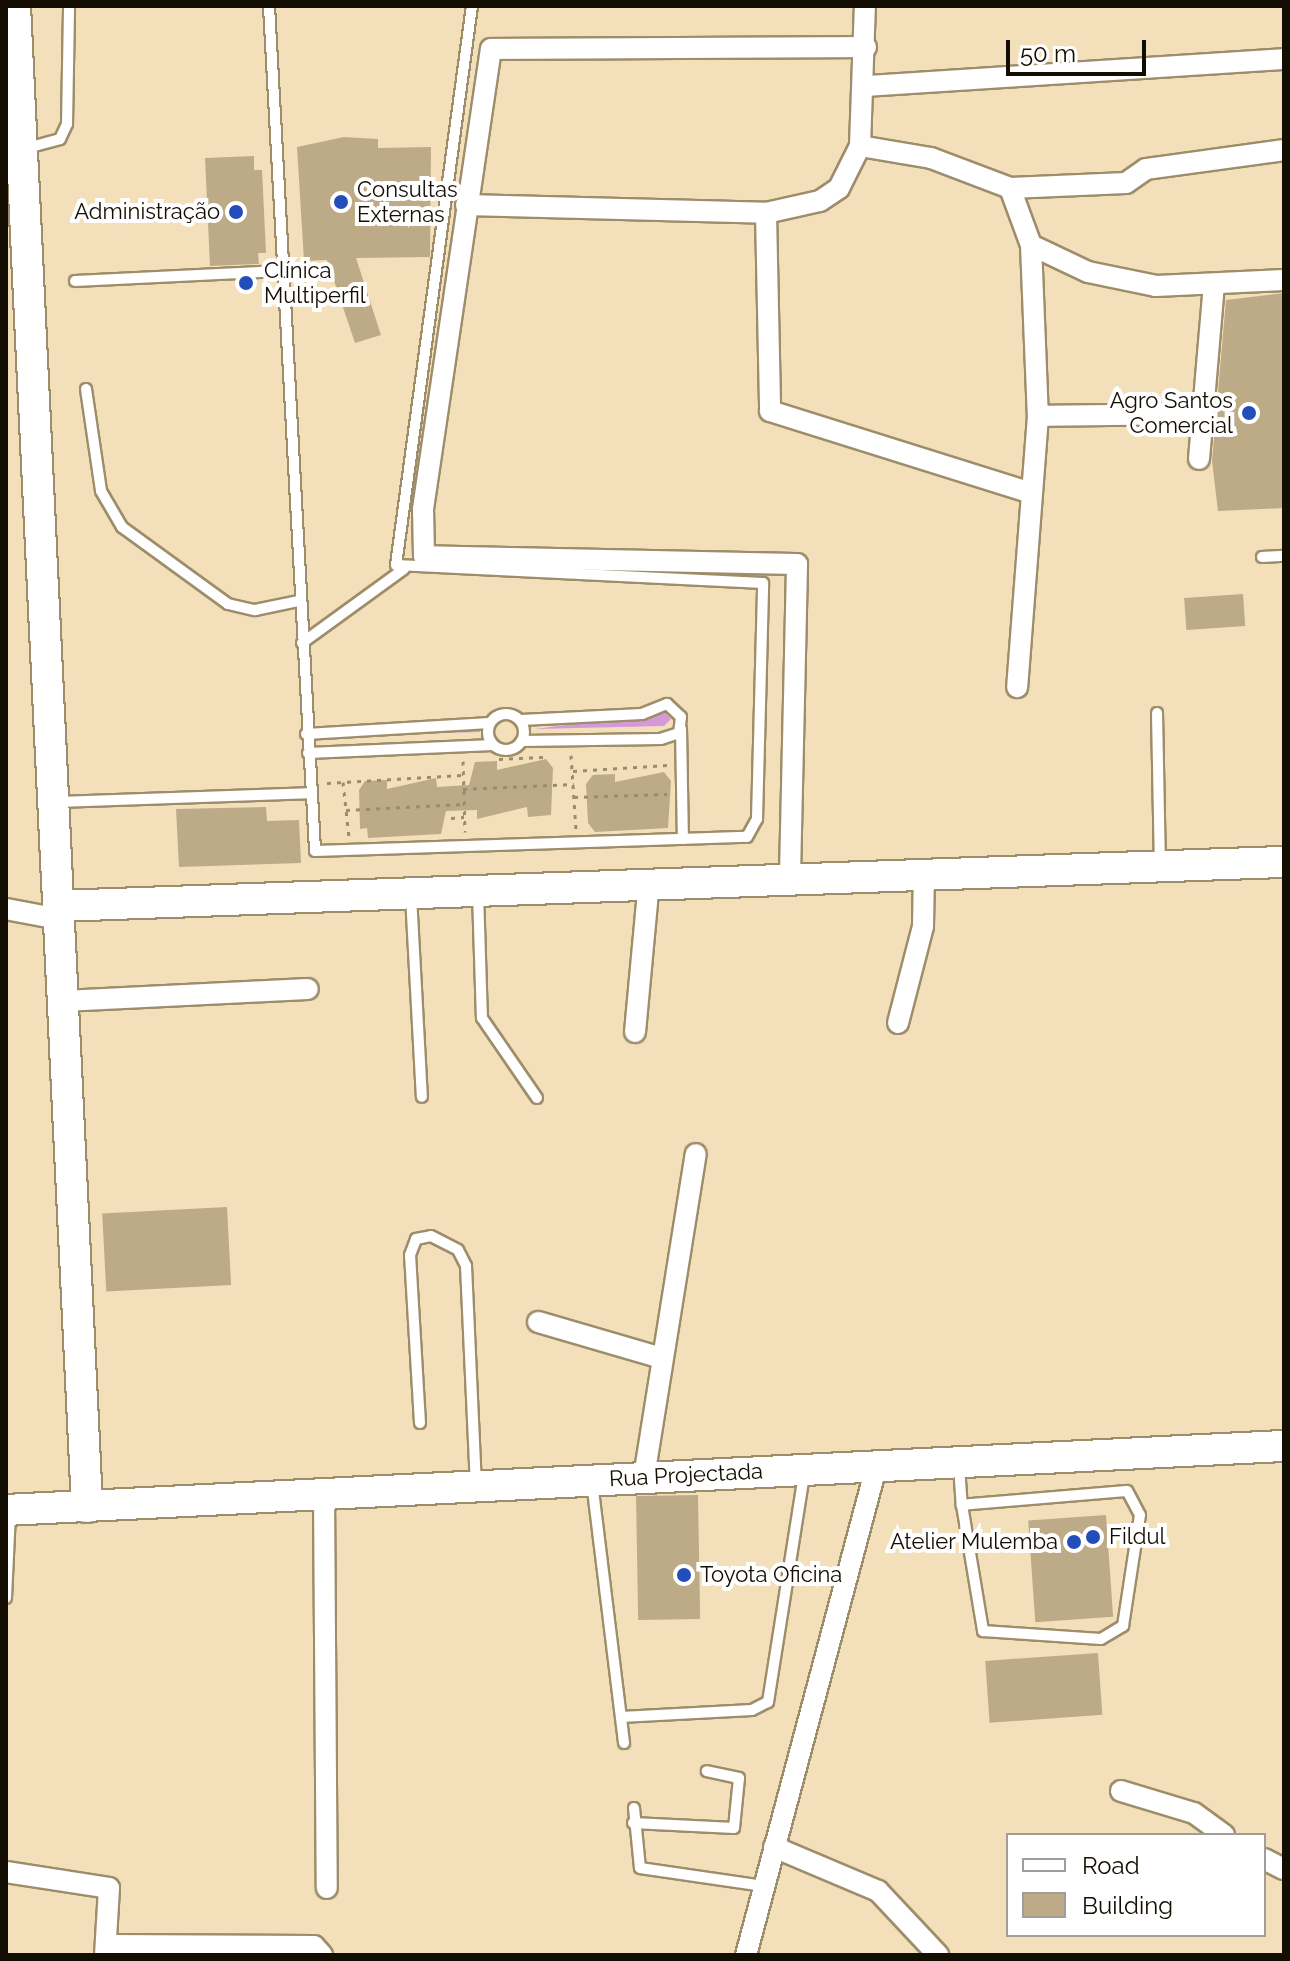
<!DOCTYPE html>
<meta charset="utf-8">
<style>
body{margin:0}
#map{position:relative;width:1290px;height:1961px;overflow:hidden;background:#f3e0bb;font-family:Raleway,sans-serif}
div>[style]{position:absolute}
.green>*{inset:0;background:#d599d9}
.building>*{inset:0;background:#bdab87;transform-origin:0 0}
.path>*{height:3px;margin-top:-1.5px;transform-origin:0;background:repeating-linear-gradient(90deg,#9a8c71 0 4px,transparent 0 10px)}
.roads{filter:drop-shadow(2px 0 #9e8d6a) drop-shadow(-2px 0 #9e8d6a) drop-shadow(0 2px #9e8d6a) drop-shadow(0 -2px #9e8d6a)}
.lane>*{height:10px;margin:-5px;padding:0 5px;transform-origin:5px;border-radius:5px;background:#fff}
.lane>.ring{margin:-5px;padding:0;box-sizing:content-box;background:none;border:10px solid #fff;border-radius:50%}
.street>*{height:20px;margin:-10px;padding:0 10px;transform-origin:10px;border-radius:10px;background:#fff}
.secondary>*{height:30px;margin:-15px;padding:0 15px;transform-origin:15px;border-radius:15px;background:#fff}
.dots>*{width:22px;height:22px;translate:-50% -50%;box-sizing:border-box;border:4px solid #fff;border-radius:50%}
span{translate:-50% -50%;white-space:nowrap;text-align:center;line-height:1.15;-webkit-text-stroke:8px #fff;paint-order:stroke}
.poi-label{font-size:22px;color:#140d02}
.left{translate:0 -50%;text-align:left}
.right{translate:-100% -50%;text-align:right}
.street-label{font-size:22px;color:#140d02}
.frame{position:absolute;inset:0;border:8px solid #140d02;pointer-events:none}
.legend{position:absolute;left:1006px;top:1833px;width:260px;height:104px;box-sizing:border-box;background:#fff;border:2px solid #a19e9a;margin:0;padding:10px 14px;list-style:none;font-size:24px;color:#140d02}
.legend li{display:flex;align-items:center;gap:16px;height:40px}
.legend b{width:40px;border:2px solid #a19e9a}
.scale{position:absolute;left:1006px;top:40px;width:140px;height:36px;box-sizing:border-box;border:4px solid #140d02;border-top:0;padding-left:10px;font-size:24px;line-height:28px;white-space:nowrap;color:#140d02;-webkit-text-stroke:6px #fff;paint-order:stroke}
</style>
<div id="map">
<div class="green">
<div style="clip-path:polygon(664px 712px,671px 719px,664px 726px,535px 729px)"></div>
<div style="clip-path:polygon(480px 728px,480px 732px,339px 736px)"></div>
</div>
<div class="building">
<div style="clip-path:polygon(344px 137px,378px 139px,378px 148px,431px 147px,430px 257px,356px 258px,381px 335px,355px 343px,327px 260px,304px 261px,297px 147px)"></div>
<div style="clip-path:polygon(254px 156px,254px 170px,262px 170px,266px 253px,258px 253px,259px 264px,210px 266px,205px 158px)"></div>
<div style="clip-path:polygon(1284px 293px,1284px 508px,1218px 511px,1212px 461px,1226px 300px)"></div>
<div style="left:1243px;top:594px;width:32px;height:59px;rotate:86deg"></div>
<div style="clip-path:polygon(546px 759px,553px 768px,551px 815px,528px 817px,527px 807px,477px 819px,477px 810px,446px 811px,441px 834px,368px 838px,367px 828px,360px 829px,359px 790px,365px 781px,387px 780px,387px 789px,436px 778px,437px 787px,469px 785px,475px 762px,497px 761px,497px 770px)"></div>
<div style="clip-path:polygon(664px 772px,671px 781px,668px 828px,595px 832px,588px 823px,586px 784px,593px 775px,615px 774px,615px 782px)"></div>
<div style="clip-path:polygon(266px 807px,267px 821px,299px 820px,301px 863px,179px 867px,176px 809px)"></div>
<div style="left:227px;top:1207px;width:78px;height:125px;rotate:87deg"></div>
<div style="left:698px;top:1495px;width:124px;height:62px;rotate:89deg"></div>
<div style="left:1106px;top:1515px;width:102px;height:78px;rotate:86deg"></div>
<div style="left:1098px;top:1653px;width:62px;height:113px;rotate:86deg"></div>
</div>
<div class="path">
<div style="left:571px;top:755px;width:75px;rotate:86.2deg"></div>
<div style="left:499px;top:759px;width:44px;rotate:-2.6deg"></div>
<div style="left:463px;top:761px;width:71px;rotate:88.4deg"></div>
<div style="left:573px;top:771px;width:95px;rotate:-3.6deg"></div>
<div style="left:343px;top:782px;width:55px;rotate:83.8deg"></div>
<div style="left:327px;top:783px;width:135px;rotate:-3.4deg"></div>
<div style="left:463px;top:789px;width:111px;rotate:-2.6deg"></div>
<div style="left:574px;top:797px;width:93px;rotate:-1.8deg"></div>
<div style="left:346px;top:810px;width:118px;rotate:-2.9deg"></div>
<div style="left:451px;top:818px;width:13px;rotate:-4deg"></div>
</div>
<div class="roads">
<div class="lane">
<div style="left:269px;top:6px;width:846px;rotate:86.88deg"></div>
<div style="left:315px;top:851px;width:432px;rotate:-1.9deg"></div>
<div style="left:747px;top:837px;width:21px;rotate:-61deg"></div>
<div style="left:757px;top:819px;width:236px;rotate:-88.5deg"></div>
<div style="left:763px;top:583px;width:367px;rotate:-177.2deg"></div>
<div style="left:396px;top:565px;width:564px;rotate:-82.26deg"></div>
<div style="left:27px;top:148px;width:34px;rotate:-15deg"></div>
<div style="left:60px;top:139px;width:17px;rotate:-65deg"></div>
<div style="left:67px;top:124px;width:118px;rotate:-89deg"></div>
<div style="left:75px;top:281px;width:206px;rotate:-2.8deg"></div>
<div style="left:86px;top:389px;width:103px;rotate:81.6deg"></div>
<div style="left:101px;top:491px;width:42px;rotate:59.7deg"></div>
<div style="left:122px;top:527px;width:131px;rotate:36deg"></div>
<div style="left:228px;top:604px;width:28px;rotate:13deg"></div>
<div style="left:255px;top:610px;width:45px;rotate:-11.6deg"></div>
<div style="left:1262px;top:557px;width:22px;rotate:-3deg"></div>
<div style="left:302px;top:643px;width:126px;rotate:-36deg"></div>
<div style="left:1157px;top:713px;width:152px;rotate:88.9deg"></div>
<div class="ring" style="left:488px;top:714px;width:26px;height:26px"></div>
<div style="left:521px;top:720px;width:121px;rotate:-2.8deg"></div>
<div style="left:642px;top:714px;width:27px;rotate:-22deg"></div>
<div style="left:667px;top:704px;width:19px;rotate:43deg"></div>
<div style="left:681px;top:717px;width:16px;rotate:97deg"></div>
<div style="left:679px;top:733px;width:19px;rotate:162deg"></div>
<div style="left:661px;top:739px;width:139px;rotate:179.2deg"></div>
<div style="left:681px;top:729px;width:110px;rotate:89deg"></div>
<div style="left:306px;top:734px;width:184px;rotate:-3.4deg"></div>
<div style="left:308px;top:753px;width:185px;rotate:-2.5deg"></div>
<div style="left:56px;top:802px;width:254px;rotate:-2deg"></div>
<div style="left:478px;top:893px;width:125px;rotate:88.2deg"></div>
<div style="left:482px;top:1018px;width:97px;rotate:55.5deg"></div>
<div style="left:411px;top:896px;width:201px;rotate:86.9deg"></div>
<div style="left:420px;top:1423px;width:168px;rotate:-93.4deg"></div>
<div style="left:410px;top:1255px;width:17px;rotate:-69deg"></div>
<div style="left:416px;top:1239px;width:15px;rotate:-11deg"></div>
<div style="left:431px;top:1236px;width:30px;rotate:27deg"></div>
<div style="left:458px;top:1250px;width:18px;rotate:63deg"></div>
<div style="left:466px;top:1266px;width:218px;rotate:87.4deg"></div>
<div style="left:959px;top:1466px;width:39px;rotate:86deg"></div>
<div style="left:962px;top:1505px;width:128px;rotate:80.5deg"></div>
<div style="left:983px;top:1631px;width:118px;rotate:3.9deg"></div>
<div style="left:1101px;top:1639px;width:26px;rotate:-31deg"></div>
<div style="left:1123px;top:1626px;width:112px;rotate:-81.3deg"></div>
<div style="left:1140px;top:1515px;width:27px;rotate:-118deg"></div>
<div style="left:1127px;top:1491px;width:166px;rotate:175.2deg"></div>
<div style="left:592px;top:1482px;width:263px;rotate:83deg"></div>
<div style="left:6px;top:1598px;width:86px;rotate:-87.3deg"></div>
<div style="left:621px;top:1717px;width:131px;rotate:-3.1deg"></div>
<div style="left:752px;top:1710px;width:18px;rotate:-27deg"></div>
<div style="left:768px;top:1702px;width:231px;rotate:-81deg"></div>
<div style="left:634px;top:1808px;width:60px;rotate:84.3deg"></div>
<div style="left:640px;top:1868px;width:125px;rotate:8.3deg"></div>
<div style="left:633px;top:1823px;width:101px;rotate:2.8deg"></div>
<div style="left:734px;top:1828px;width:50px;rotate:-84.3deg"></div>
<div style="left:739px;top:1778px;width:33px;rotate:-168deg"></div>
</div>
<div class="street">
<div style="left:867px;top:86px;width:418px;rotate:-3.7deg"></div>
<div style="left:860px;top:146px;width:72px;rotate:9.6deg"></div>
<div style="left:931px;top:158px;width:85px;rotate:20.8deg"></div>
<div style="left:1010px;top:188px;width:61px;rotate:69.8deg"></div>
<div style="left:1031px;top:245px;width:171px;rotate:87.7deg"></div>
<div style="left:1038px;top:416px;width:272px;rotate:94.4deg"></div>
<div style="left:1010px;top:188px;width:116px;rotate:-2.5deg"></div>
<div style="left:1126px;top:183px;width:24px;rotate:-35deg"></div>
<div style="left:1146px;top:169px;width:139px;rotate:-7.8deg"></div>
<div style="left:466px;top:205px;width:300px;rotate:1.5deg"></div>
<div style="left:766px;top:213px;width:55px;rotate:-12.5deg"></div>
<div style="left:820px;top:201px;width:23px;rotate:-34deg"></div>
<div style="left:839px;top:188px;width:47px;rotate:-63.4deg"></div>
<div style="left:860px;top:146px;width:140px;rotate:-88deg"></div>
<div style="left:766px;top:213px;width:198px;rotate:88.8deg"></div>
<div style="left:770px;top:411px;width:274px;rotate:17.4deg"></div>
<div style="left:1031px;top:245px;width:63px;rotate:25.3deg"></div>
<div style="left:1088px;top:272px;width:69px;rotate:11.6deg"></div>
<div style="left:1156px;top:286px;width:128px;rotate:-2.7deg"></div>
<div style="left:1038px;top:416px;width:166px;rotate:-0.7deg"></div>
<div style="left:1199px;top:459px;width:175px;rotate:-85.1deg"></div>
<div style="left:790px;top:875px;width:311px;rotate:-88.7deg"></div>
<div style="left:797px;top:564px;width:373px;rotate:-178.8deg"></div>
<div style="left:424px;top:556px;width:47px;rotate:-91.2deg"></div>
<div style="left:423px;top:509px;width:465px;rotate:-81.6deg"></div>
<div style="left:491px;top:49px;width:375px;rotate:-0.3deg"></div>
<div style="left:6px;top:909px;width:54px;rotate:10.7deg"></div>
<div style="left:63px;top:1001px;width:245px;rotate:-2.8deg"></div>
<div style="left:898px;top:1023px;width:100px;rotate:-75.5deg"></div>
<div style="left:923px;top:926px;width:56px;rotate:-89deg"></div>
<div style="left:635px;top:1032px;width:152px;rotate:-84.7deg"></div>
<div style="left:538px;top:1322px;width:129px;rotate:16.2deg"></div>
<div style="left:644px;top:1477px;width:327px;rotate:-80.9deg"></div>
<div style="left:324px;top:1494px;width:394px;rotate:89.6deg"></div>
<div style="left:1121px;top:1791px;width:76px;rotate:16.8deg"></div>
<div style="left:1194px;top:1813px;width:37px;rotate:36deg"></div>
<div style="left:774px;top:1847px;width:113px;rotate:22.9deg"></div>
<div style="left:878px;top:1891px;width:88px;rotate:46.8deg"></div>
<div style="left:1264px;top:1859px;width:22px;rotate:27deg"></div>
<div style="left:6px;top:1872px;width:104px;rotate:8.8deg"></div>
<div style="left:109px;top:1888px;width:67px;rotate:93.4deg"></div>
<div style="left:106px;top:1945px;width:208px;rotate:0.3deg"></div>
<div style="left:314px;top:1946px;width:12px;rotate:48deg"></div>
<div style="left:746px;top:1955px;width:508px;rotate:-75.06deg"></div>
</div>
<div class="secondary">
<div style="left:15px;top:6px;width:1503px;rotate:87.25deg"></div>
<div style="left:58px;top:906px;width:1227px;rotate:-2.06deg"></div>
<div style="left:6px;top:1510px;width:1280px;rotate:-2.87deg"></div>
</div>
</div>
<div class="dots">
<div style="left:341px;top:202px;background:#224dbb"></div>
<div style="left:236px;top:212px;background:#224dbb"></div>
<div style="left:246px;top:283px;background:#224dbb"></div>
<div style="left:1249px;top:413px;background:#224dbb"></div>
<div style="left:1093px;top:1537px;background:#224dbb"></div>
<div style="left:1074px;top:1542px;background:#224dbb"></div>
<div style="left:684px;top:1575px;background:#224dbb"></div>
</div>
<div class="poi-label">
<span class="left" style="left:357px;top:202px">Consultas<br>Externas</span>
<span class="right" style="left:220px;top:212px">Administração</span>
<span class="left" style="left:264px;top:283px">Clínica<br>Multiperfil</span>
<span class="right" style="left:1233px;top:413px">Agro Santos<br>Comercial</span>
<span class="left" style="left:1109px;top:1537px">Fildul</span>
<span class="right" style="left:1058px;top:1542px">Atelier Mulemba</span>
<span class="left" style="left:700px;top:1575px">Toyota Oficina</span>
</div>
<div class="street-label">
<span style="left:686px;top:1475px;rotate:-3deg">Rua Projectada</span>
</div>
<div class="frame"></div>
<ul class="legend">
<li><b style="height:10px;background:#fff"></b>Road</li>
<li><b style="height:22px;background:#bdab87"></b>Building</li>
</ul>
<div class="scale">50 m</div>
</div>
